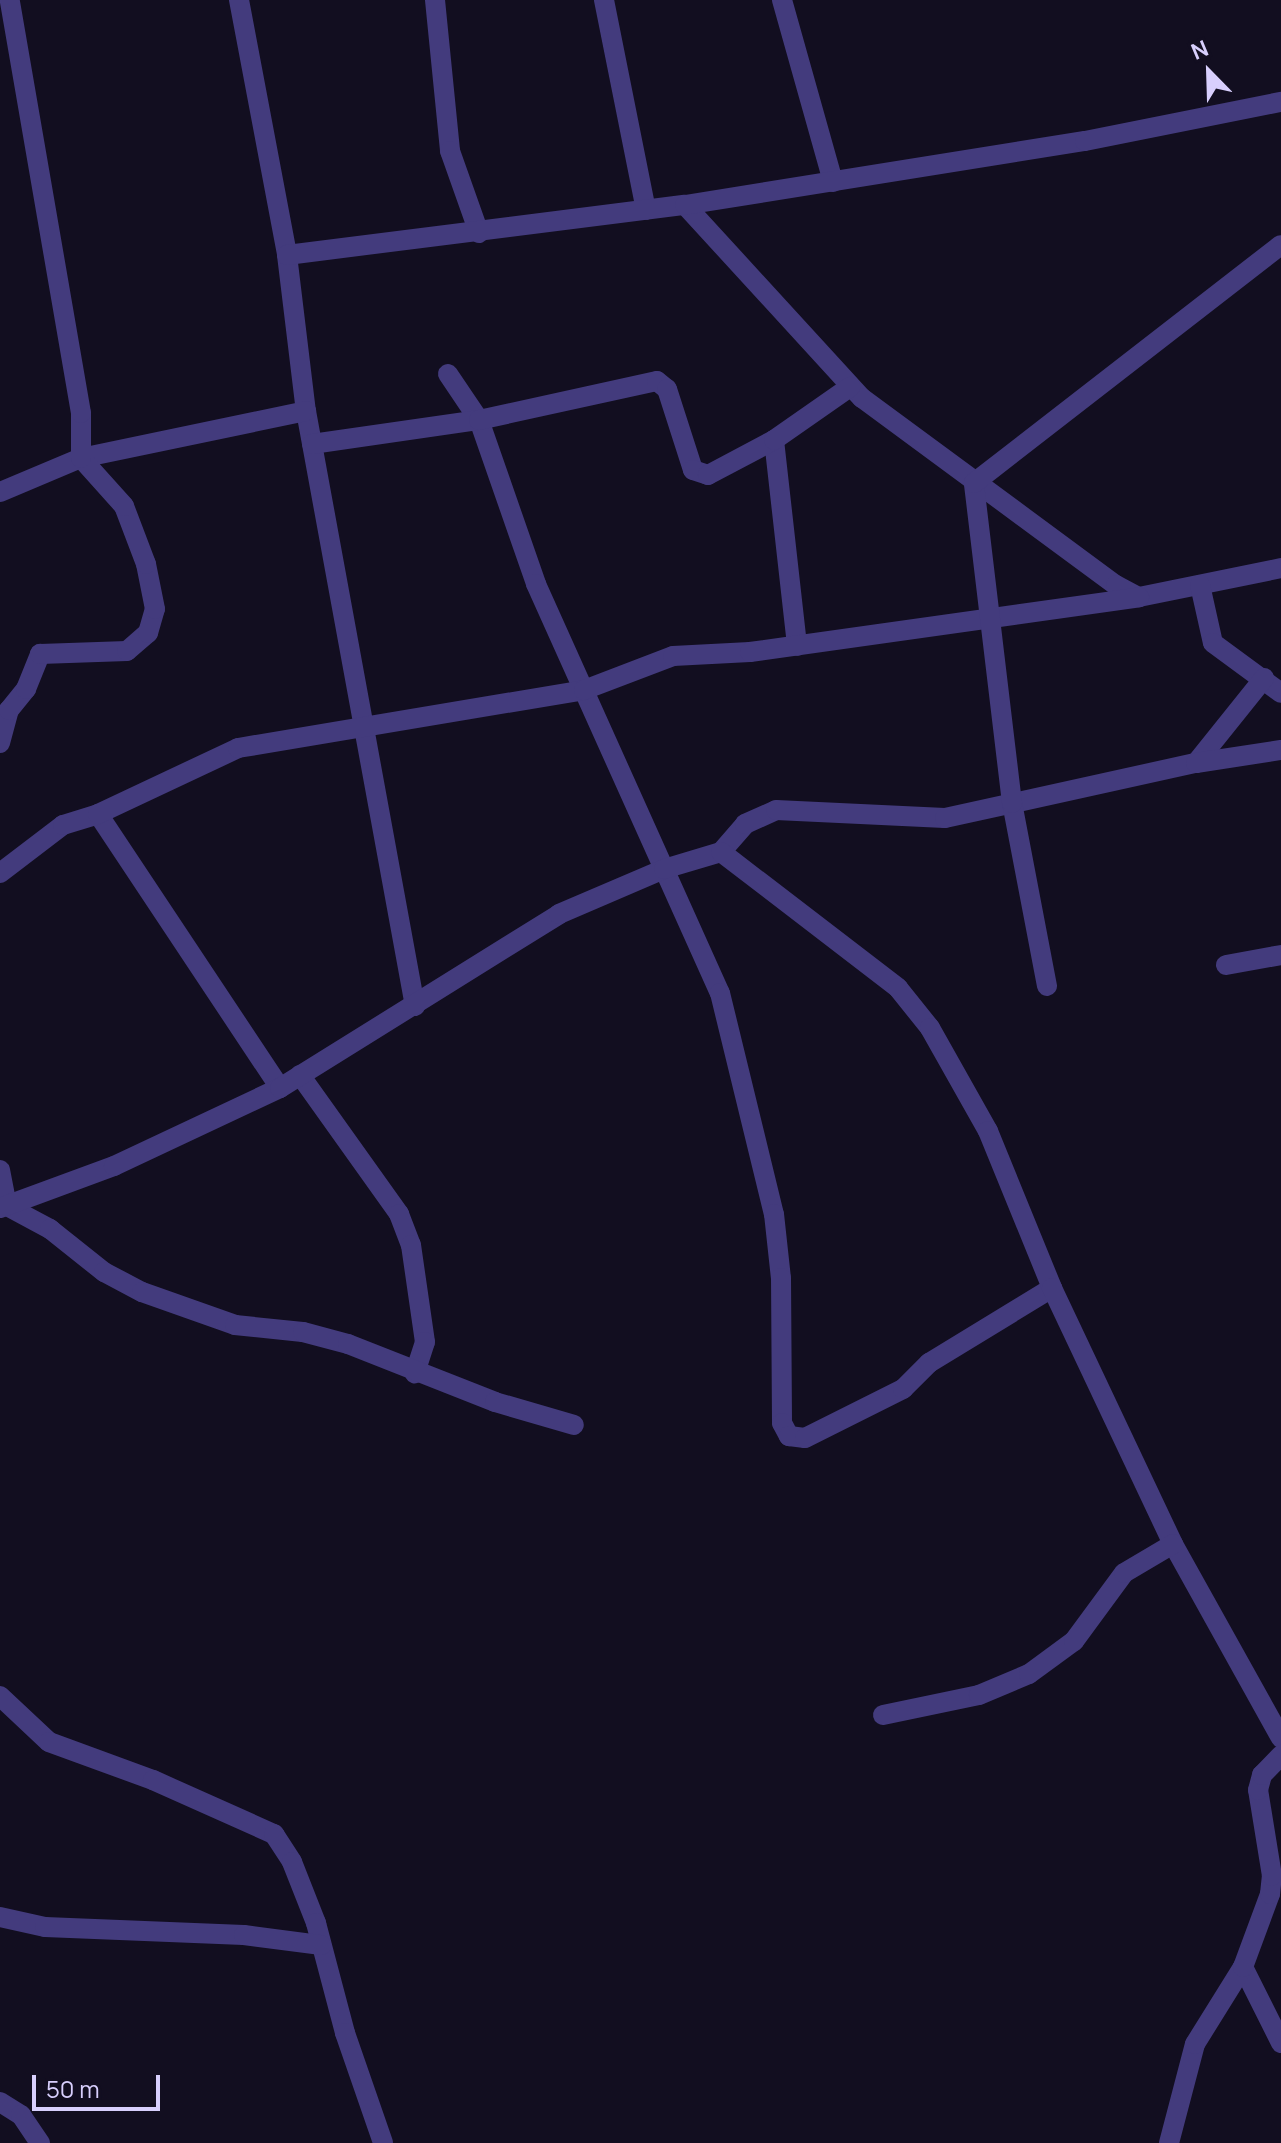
<!DOCTYPE html>
<style>
body{margin:0}
#map{position:relative;width:1281px;height:2143px;overflow:hidden;background:#120e20;font-family:Manrope,sans-serif}
div>[style]{position:absolute}
.minor>*{height:20px;margin:-10px;padding:0 10px;transform-origin:10px;border-radius:10px;background:#433b7d}
span{translate:-50% -50%;white-space:nowrap;text-align:center;line-height:1.15;-webkit-text-stroke:8px #120e20;paint-order:stroke}
.north{position:absolute;left:1169px;top:32px;width:80px;height:80px;-webkit-text-stroke:6px #120e20;paint-order:stroke;rotate:337deg;font-size:22px;font-weight:700;line-height:32px;text-align:center;color:#d8cffd}
.north::after{content:'';display:block;margin:auto;width:28px;height:36px;background:#d8cffd;clip-path:polygon(50% 0,100% 100%,50% 72%,0 100%)}
.scale{position:absolute;left:32px;top:2075px;width:128px;height:36px;box-sizing:border-box;border:4px solid #d8cffd;border-top:0;padding-left:10px;font-size:24px;line-height:28px;white-space:nowrap;color:#d8cffd;-webkit-text-stroke:6px #120e20;paint-order:stroke}
</style>
<div id="map">
<div class="minor">
<div style="left:239px;top:0;width:259px;rotate:79.3deg"></div>
<div style="left:287px;top:255px;width:157px;rotate:83.1deg"></div>
<div style="left:306px;top:411px;width:605px;rotate:79.62deg"></div>
<div style="left:435px;top:0;width:152px;rotate:84.3deg"></div>
<div style="left:450px;top:151px;width:87px;rotate:70.5deg"></div>
<div style="left:604px;top:0;width:214px;rotate:78.7deg"></div>
<div style="left:782px;top:0;width:189px;rotate:74.3deg"></div>
<div style="left:685px;top:205px;width:262px;rotate:47.5deg"></div>
<div style="left:862px;top:398px;width:315px;rotate:36.4deg"></div>
<div style="left:1116px;top:585px;width:26px;rotate:28deg"></div>
<div style="left:1139px;top:597px;width:145px;rotate:-11.5deg"></div>
<div style="left:287px;top:255px;width:401px;rotate:-7.2deg"></div>
<div style="left:685px;top:205px;width:405px;rotate:-9.1deg"></div>
<div style="left:1085px;top:141px;width:200px;rotate:-11.3deg"></div>
<div style="left:448px;top:374px;width:55px;rotate:56deg"></div>
<div style="left:479px;top:420px;width:174px;rotate:70.8deg"></div>
<div style="left:536px;top:584px;width:448px;rotate:65.8deg"></div>
<div style="left:720px;top:993px;width:228px;rotate:76.3deg"></div>
<div style="left:774px;top:1214px;width:64px;rotate:83.8deg"></div>
<div style="left:781px;top:1278px;width:145px;rotate:89.6deg"></div>
<div style="left:782px;top:1423px;width:15px;rotate:62deg"></div>
<div style="left:789px;top:1436px;width:16px;rotate:7deg"></div>
<div style="left:805px;top:1438px;width:110px;rotate:-26.6deg"></div>
<div style="left:903px;top:1389px;width:37px;rotate:-45deg"></div>
<div style="left:929px;top:1363px;width:144px;rotate:-31.4deg"></div>
<div style="left:774px;top:440px;width:207px;rotate:83.6deg"></div>
<div style="left:312px;top:444px;width:169px;rotate:-8.2deg"></div>
<div style="left:479px;top:420px;width:182px;rotate:-12.4deg"></div>
<div style="left:657px;top:381px;width:13px;rotate:39deg"></div>
<div style="left:667px;top:389px;width:85px;rotate:72.2deg"></div>
<div style="left:693px;top:470px;width:16px;rotate:18deg"></div>
<div style="left:708px;top:475px;width:75px;rotate:-27.9deg"></div>
<div style="left:774px;top:440px;width:93px;rotate:-34.9deg"></div>
<div style="left:0;top:492px;width:88px;rotate:-22.8deg"></div>
<div style="left:81px;top:458px;width:230px;rotate:-11.8deg"></div>
<div style="left:1200px;top:585px;width:59px;rotate:77.4deg"></div>
<div style="left:1213px;top:643px;width:84px;rotate:36.3deg"></div>
<div style="left:0;top:743px;width:34px;rotate:-75deg"></div>
<div style="left:9px;top:710px;width:27px;rotate:-51deg"></div>
<div style="left:26px;top:689px;width:38px;rotate:-68deg"></div>
<div style="left:40px;top:654px;width:87px;rotate:-2deg"></div>
<div style="left:127px;top:651px;width:28px;rotate:-41deg"></div>
<div style="left:148px;top:633px;width:25px;rotate:-74deg"></div>
<div style="left:155px;top:609px;width:46px;rotate:-101.3deg"></div>
<div style="left:146px;top:564px;width:62px;rotate:-110.8deg"></div>
<div style="left:124px;top:506px;width:64px;rotate:-131.9deg"></div>
<div style="left:81px;top:458px;width:45px;rotate:-90deg"></div>
<div style="left:81px;top:413px;width:419px;rotate:-99.8deg"></div>
<div style="left:1196px;top:763px;width:109px;rotate:-51.3deg"></div>
<div style="left:98px;top:814px;width:329px;rotate:56.4deg"></div>
<div style="left:721px;top:852px;width:37px;rotate:-49deg"></div>
<div style="left:745px;top:824px;width:34px;rotate:-24deg"></div>
<div style="left:776px;top:810px;width:169px;rotate:2.7deg"></div>
<div style="left:945px;top:818px;width:257px;rotate:-12.4deg"></div>
<div style="left:1196px;top:763px;width:86px;rotate:-8.7deg"></div>
<div style="left:0;top:873px;width:79px;rotate:-37.3deg"></div>
<div style="left:63px;top:825px;width:37px;rotate:-17deg"></div>
<div style="left:98px;top:814px;width:155px;rotate:-25.2deg"></div>
<div style="left:238px;top:748px;width:351px;rotate:-9.5deg"></div>
<div style="left:584px;top:690px;width:95px;rotate:-20.9deg"></div>
<div style="left:673px;top:656px;width:77px;rotate:-3deg"></div>
<div style="left:750px;top:652px;width:393px;rotate:-8deg"></div>
<div style="left:1226px;top:965px;width:56px;rotate:-10.3deg"></div>
<div style="left:1047px;top:986px;width:186px;rotate:-100.8deg"></div>
<div style="left:1012px;top:803px;width:322px;rotate:-96.8deg"></div>
<div style="left:974px;top:483px;width:388px;rotate:-37.8deg"></div>
<div style="left:300px;top:1075px;width:171px;rotate:54.5deg"></div>
<div style="left:399px;top:1214px;width:33px;rotate:69deg"></div>
<div style="left:411px;top:1245px;width:98px;rotate:81.8deg"></div>
<div style="left:425px;top:1342px;width:33px;rotate:108deg"></div>
<div style="left:0;top:1170px;width:37px;rotate:79deg"></div>
<div style="left:7px;top:1206px;width:49px;rotate:28.1deg"></div>
<div style="left:50px;top:1229px;width:69px;rotate:38.5deg"></div>
<div style="left:104px;top:1272px;width:43px;rotate:27.8deg"></div>
<div style="left:142px;top:1292px;width:99px;rotate:19.5deg"></div>
<div style="left:235px;top:1325px;width:68px;rotate:5.9deg"></div>
<div style="left:303px;top:1332px;width:47px;rotate:14.9deg"></div>
<div style="left:348px;top:1344px;width:158px;rotate:21.5deg"></div>
<div style="left:495px;top:1402px;width:82px;rotate:16.2deg"></div>
<div style="left:0;top:1208px;width:121px;rotate:-20.2deg"></div>
<div style="left:114px;top:1166px;width:183px;rotate:-25.2deg"></div>
<div style="left:280px;top:1088px;width:329px;rotate:-31.9deg"></div>
<div style="left:559px;top:914px;width:114px;rotate:-23.2deg"></div>
<div style="left:664px;top:869px;width:59px;rotate:-16.6deg"></div>
<div style="left:721px;top:852px;width:223px;rotate:37.5deg"></div>
<div style="left:898px;top:988px;width:51px;rotate:51.3deg"></div>
<div style="left:930px;top:1028px;width:118px;rotate:60.6deg"></div>
<div style="left:988px;top:1131px;width:170px;rotate:67.8deg"></div>
<div style="left:1052px;top:1288px;width:283px;rotate:64.7deg"></div>
<div style="left:1173px;top:1544px;width:222px;rotate:60.9deg"></div>
<div style="left:0;top:1696px;width:67px;rotate:43.2deg"></div>
<div style="left:49px;top:1742px;width:111px;rotate:20.1deg"></div>
<div style="left:153px;top:1780px;width:133px;rotate:24.1deg"></div>
<div style="left:274px;top:1834px;width:33px;rotate:57deg"></div>
<div style="left:292px;top:1862px;width:66px;rotate:68.5deg"></div>
<div style="left:316px;top:1923px;width:114px;rotate:75.2deg"></div>
<div style="left:345px;top:2033px;width:116px;rotate:70.9deg"></div>
<div style="left:883px;top:1715px;width:98px;rotate:-11.8deg"></div>
<div style="left:979px;top:1695px;width:54px;rotate:-22.8deg"></div>
<div style="left:1029px;top:1674px;width:56px;rotate:-36.3deg"></div>
<div style="left:1074px;top:1641px;width:84px;rotate:-53.7deg"></div>
<div style="left:1124px;top:1573px;width:57px;rotate:-30.6deg"></div>
<div style="left:0;top:1917px;width:46px;rotate:12.5deg"></div>
<div style="left:45px;top:1927px;width:199px;rotate:2.3deg"></div>
<div style="left:244px;top:1935px;width:78px;rotate:7.4deg"></div>
<div style="left:1243px;top:1967px;width:85px;rotate:63.4deg"></div>
<div style="left:0;top:2102px;width:25px;rotate:32deg"></div>
<div style="left:21px;top:2115px;width:34px;rotate:56deg"></div>
<div style="left:1169px;top:2143px;width:102px;rotate:-75.3deg"></div>
<div style="left:1195px;top:2044px;width:91px;rotate:-58.1deg"></div>
<div style="left:1243px;top:1967px;width:78px;rotate:-69.7deg"></div>
<div style="left:1270px;top:1894px;width:18px;rotate:-84deg"></div>
<div style="left:1272px;top:1876px;width:87px;rotate:-99.2deg"></div>
<div style="left:1258px;top:1790px;width:16px;rotate:-75deg"></div>
<div style="left:1262px;top:1775px;width:28px;rotate:-46deg"></div>
</div>
<div class="north">N</div>
<div class="scale">50 m</div>
</div>
